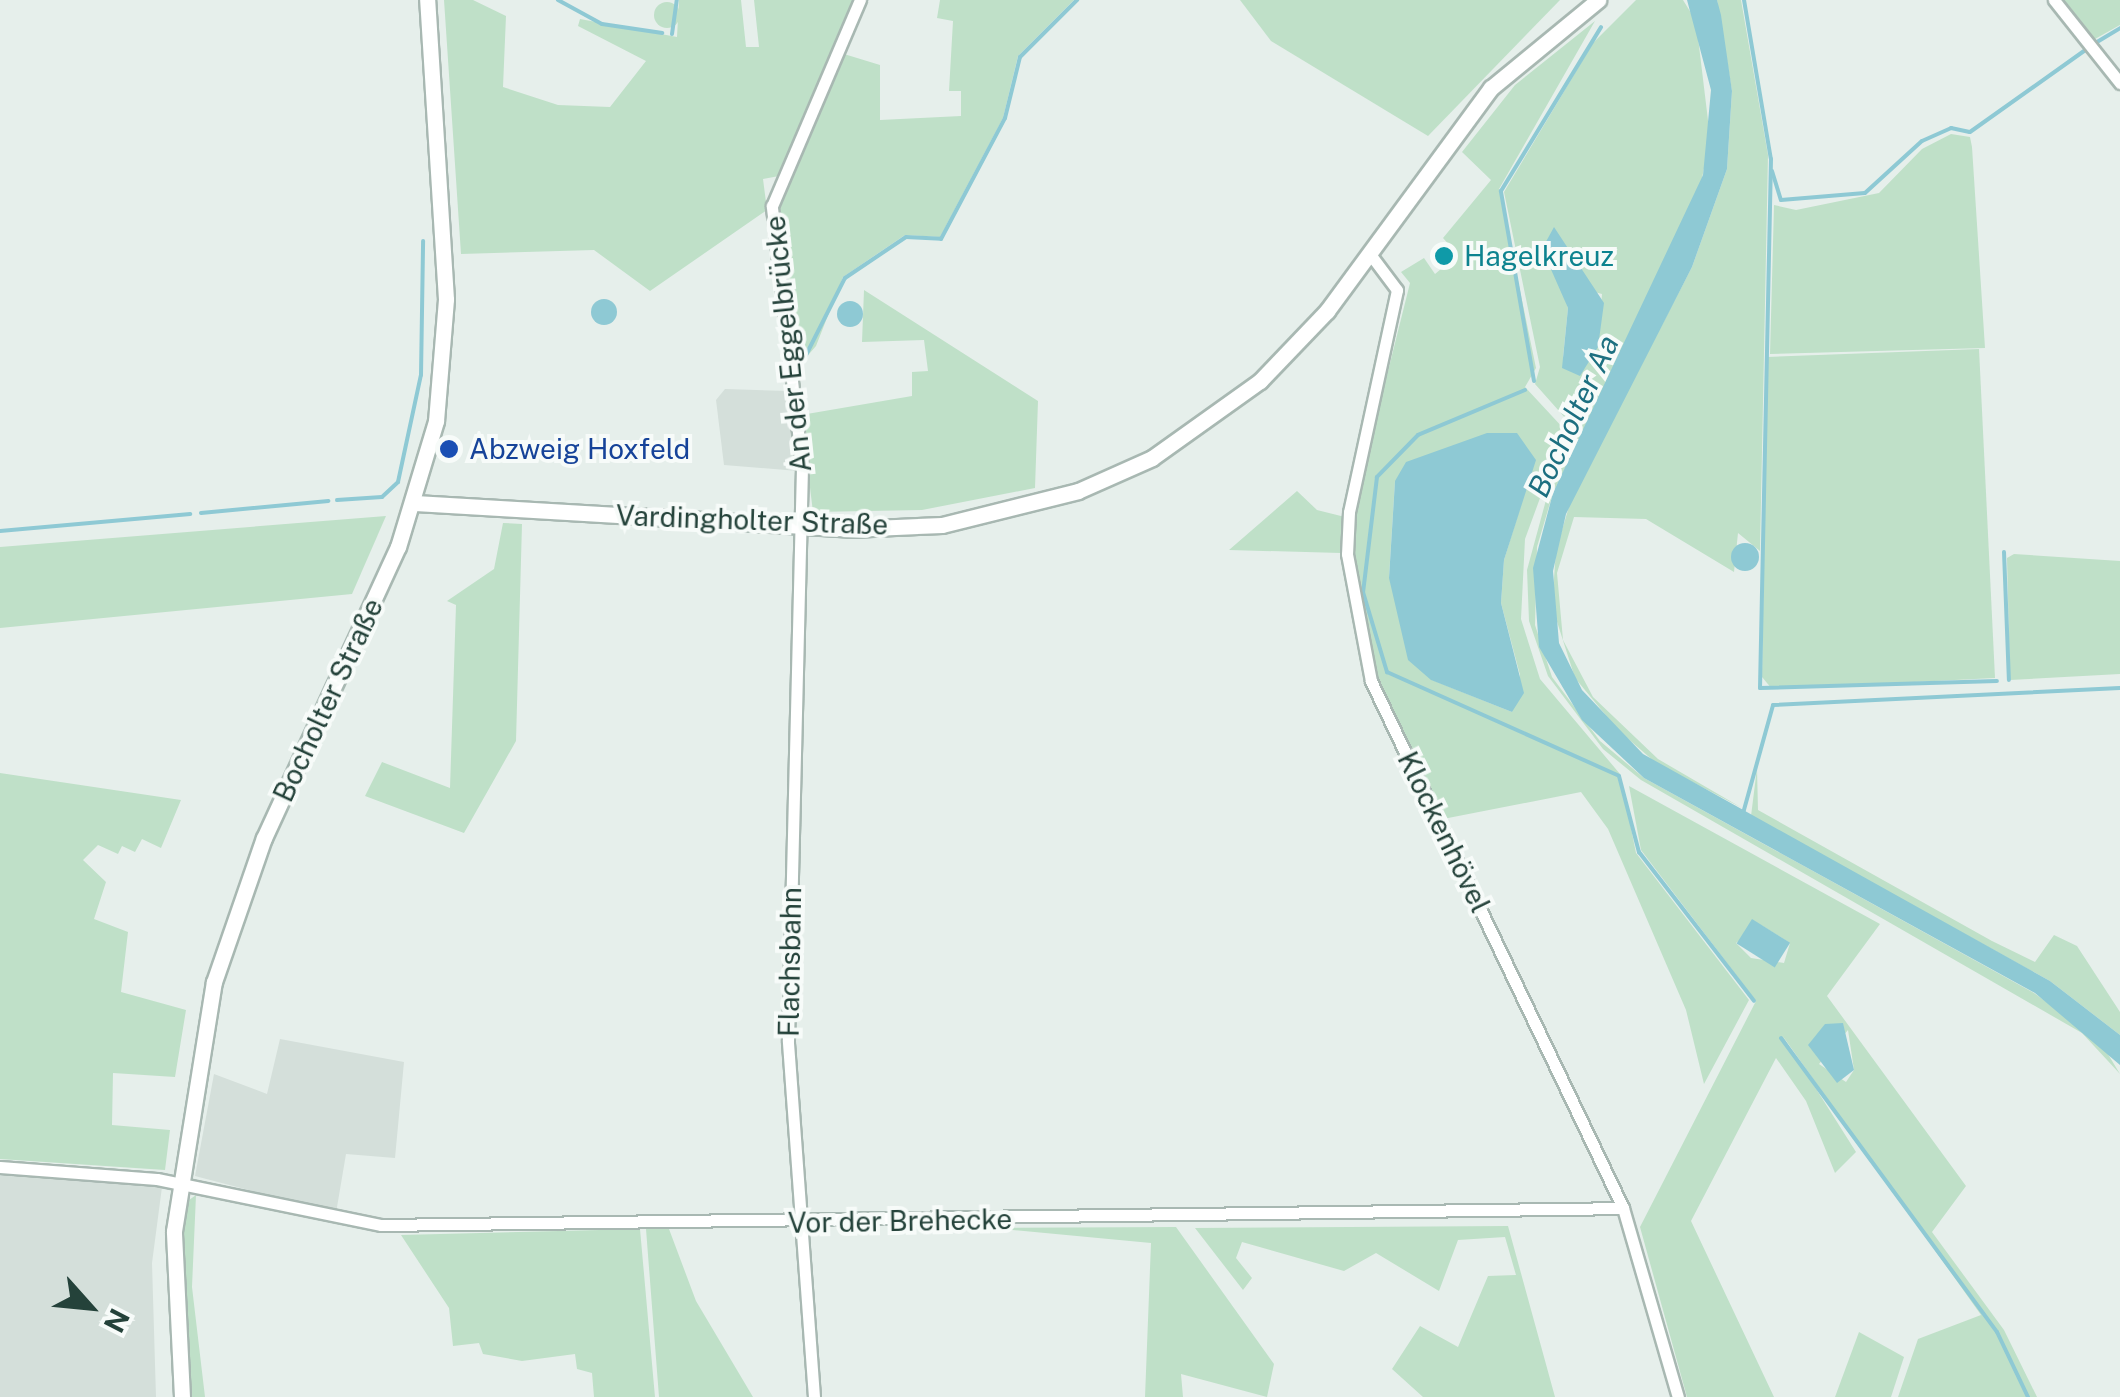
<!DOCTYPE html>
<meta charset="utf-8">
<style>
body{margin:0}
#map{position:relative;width:2120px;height:1397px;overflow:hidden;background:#e6efeb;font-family:"Public Sans",sans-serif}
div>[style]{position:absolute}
.built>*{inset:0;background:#d4dfda}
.green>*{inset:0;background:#bfe0c8}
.round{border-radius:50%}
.water>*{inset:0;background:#8ec9d4;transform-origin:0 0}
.stream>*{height:4px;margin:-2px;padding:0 2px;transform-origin:2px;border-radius:2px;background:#8ec9d4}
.roads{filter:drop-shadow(2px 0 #a8b8b2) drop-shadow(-2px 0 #a8b8b2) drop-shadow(0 2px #a8b8b2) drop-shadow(0 -2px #a8b8b2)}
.street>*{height:11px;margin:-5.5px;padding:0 5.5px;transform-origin:5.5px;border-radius:5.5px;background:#fff}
.secondary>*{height:15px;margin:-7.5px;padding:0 7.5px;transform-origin:7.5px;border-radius:7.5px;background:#fff}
.dots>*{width:28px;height:28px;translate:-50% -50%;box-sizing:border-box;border:5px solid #f7fbf9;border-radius:50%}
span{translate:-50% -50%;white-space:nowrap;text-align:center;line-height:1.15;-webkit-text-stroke:8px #f7fbf9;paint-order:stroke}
.culture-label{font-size:28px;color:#0d838f}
.left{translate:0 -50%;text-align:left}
.street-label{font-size:28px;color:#24423a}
.transit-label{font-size:28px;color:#164399}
.water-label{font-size:30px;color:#1c6f80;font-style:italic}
.north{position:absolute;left:40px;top:1257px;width:100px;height:100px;-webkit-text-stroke:8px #f7fbf9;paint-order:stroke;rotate:117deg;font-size:28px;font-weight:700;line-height:40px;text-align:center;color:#24423a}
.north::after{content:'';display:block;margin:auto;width:35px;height:45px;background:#24423a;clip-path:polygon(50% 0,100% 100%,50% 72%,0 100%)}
</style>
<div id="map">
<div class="built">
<div style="clip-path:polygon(725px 389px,788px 391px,798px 471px,724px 465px,716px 400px)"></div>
<div style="clip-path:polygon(280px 1039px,404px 1062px,395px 1158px,346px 1154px,336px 1213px,195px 1176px,214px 1074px,267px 1094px)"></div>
<div style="clip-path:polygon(0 1174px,162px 1187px,152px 1263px,156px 1397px,0 1397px)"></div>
</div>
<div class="green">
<div style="clip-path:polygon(444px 0,473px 0,506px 16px,503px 87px,558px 105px,610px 107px,646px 61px,578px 26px,580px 19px,677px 37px,679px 0,741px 0,746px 47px,759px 47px,754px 0,854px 0,779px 176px,763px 179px,767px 210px,650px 291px,594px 250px,461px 254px)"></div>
<div style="clip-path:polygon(940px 0,1074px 0,1018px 56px,1003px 118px,940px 237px,905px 235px,843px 277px,816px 346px,796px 369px,778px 209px,844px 54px,880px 65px,880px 120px,961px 116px,961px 91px,949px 91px,953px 21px,937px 18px)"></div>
<div style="clip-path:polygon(1240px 0,1560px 0,1428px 136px,1271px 41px)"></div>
<div style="clip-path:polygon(evenodd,1636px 0,1683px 0,1696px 21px,1710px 137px,1698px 199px,1553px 493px,1537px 547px,1535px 625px,1552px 677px,1600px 741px,1644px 778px,2034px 993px,2100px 1041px,2120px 1074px,2082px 1033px,1641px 780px,1603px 749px,1548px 676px,1529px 621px,1527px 570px,1546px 500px,1575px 429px,1535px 384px,1540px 367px,1504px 192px,1593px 43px,1636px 0,1560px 283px,1602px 294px,1598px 347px,1563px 357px,1568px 308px,1560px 283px)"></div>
<div style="clip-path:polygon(1717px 0,1741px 0,1768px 155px,1760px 551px,1738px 533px,1734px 572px,1646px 519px,1574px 517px,1557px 573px,1563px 640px,1593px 697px,1658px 759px,1742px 808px,1656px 763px,1618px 730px,1575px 678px,1552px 606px,1556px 550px,1571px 500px,1692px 267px,1727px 169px,1732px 91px)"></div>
<div style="clip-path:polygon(2064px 0,2120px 0,2120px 25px,2095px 39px)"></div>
<div class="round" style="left:654px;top:2px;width:26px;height:26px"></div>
<div style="clip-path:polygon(evenodd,1595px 21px,1499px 189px,1536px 368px,1525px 387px,1565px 430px,1525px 539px,1521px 619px,1540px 679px,1620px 774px,1636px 853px,1749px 1000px,1704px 1084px,1686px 1010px,1608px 829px,1581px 792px,1443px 819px,1375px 676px,1356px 588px,1353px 511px,1410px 283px,1401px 272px,1424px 258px,1435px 274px,1447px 264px,1452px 248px,1443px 238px,1491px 180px,1462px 152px,1515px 85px,1595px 21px,1395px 481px,1528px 482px,1504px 560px,1501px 603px,1520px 675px,1512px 712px,1432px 680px,1389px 577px,1395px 481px)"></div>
<div style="clip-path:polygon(1951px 134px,1970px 137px,1972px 147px,1985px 348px,1770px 354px,1774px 205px,1796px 210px,1879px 193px,1922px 149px)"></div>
<div style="clip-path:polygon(864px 290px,1038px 401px,1035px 488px,922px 510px,813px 512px,801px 415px,912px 396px,912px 372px,928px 371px,924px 340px,862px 342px)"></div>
<div style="clip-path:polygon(1979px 349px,1995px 678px,1772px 689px,1762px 677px,1767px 357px)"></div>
<div style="clip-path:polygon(1297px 491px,1317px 510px,1345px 517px,1341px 553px,1229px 550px)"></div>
<div style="clip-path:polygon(386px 516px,352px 594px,0 628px,0 547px)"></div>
<div style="clip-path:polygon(503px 523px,522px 524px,516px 741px,464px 833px,365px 796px,382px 762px,450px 788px,456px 605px,447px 601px,494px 569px)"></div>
<div style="clip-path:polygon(2014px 554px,2120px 561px,2120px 674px,2010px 680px,2007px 558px)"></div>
<div style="clip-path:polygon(1757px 768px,1758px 810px,1992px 941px,2035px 962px,2054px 935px,2077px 946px,2120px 1012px,2120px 1035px,2050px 981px,1751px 816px)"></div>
<div style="clip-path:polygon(0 773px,181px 800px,161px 848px,142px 839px,135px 852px,122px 846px,118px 854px,98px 845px,83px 860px,106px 882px,94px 919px,128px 932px,121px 992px,186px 1010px,175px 1077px,113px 1073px,112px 1125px,170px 1130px,165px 1170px,0 1159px)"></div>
<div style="clip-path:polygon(evenodd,1629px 786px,1880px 924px,1827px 996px,1966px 1186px,1932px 1232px,2004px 1330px,2037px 1397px,1898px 1397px,1918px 1339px,1981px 1315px,1782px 1035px,1856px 1152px,1835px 1173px,1806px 1101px,1776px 1058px,1691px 1221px,1774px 1397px,1687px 1397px,1640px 1227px,1756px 1001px,1641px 850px,1629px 786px,1761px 925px,1790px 943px,1784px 963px,1751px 958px,1736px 943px,1761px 925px,1629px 786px,1848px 1030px,1854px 1070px,1846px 1082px,1819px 1064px,1848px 1030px)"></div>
<div style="clip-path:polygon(196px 1195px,192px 1287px,205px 1397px,190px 1397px,180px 1282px,185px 1203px)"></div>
<div style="clip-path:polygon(1508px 1226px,1555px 1397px,1423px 1397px,1392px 1369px,1420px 1326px,1458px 1347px,1488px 1276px,1516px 1275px,1505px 1237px,1458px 1240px,1439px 1291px,1376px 1253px,1344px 1271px,1242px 1242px,1236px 1258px,1252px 1278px,1243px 1290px,1195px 1228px)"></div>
<div style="clip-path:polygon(1176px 1227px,1274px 1364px,1267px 1397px,1181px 1374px,1183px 1397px,1145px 1397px,1151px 1243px,991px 1228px)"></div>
<div style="clip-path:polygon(640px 1229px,655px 1397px,594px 1397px,592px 1373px,577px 1369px,575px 1354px,522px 1361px,483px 1354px,479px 1343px,453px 1346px,449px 1308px,401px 1235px)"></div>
<div style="clip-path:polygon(646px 1229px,669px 1229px,696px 1301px,753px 1397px,659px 1397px)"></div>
<div style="clip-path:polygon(1859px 1332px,1904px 1357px,1891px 1397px,1835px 1397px)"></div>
</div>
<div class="water">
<div style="clip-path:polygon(1687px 0,1717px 0,1721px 15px,1732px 91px,1727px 169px,1692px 267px,1566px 514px,1553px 571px,1559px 643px,1582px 690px,1643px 754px,2050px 981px,2120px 1035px,2120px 1065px,2035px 993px,1644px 778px,1582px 720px,1539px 647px,1533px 568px,1553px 493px,1703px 175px,1711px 90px)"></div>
<div style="clip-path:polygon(1554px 227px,1604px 303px,1598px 347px,1580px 376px,1562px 368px,1568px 308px,1542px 249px)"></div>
<div class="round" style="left:591px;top:299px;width:26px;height:26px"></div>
<div class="round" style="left:837px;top:301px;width:26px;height:26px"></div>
<div style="clip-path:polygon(1487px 433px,1517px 433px,1536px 460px,1504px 560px,1501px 603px,1524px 693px,1512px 712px,1431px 680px,1408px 660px,1389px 578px,1395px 481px,1406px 462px)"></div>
<div class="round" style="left:1731px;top:543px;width:28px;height:28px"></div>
<div style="left:1752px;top:919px;width:45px;height:29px;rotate:32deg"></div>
<div style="clip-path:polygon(1843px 1023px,1854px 1070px,1837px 1083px,1808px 1045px,1825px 1024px)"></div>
</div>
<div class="stream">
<div style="left:558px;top:0;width:50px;rotate:28.6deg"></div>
<div style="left:602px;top:24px;width:61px;rotate:8.5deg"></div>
<div style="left:1744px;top:0;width:161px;rotate:80.4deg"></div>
<div style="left:1771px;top:159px;width:529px;rotate:91.19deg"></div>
<div style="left:1760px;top:688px;width:237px;rotate:-1.7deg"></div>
<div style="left:672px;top:34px;width:34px;rotate:-82deg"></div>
<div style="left:2097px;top:42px;width:27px;rotate:-31deg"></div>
<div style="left:1772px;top:171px;width:30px;rotate:73deg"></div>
<div style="left:1781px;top:200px;width:84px;rotate:-4.8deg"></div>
<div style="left:1865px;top:193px;width:77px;rotate:-42.4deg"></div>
<div style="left:1922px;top:141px;width:32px;rotate:-24deg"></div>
<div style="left:1951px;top:128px;width:19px;rotate:12deg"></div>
<div style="left:1970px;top:132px;width:145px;rotate:-35.4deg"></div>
<div style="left:801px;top:365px;width:97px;rotate:-63.2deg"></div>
<div style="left:845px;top:278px;width:73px;rotate:-33.9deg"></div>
<div style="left:906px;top:237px;width:35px;rotate:3deg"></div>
<div style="left:941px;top:239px;width:137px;rotate:-62.1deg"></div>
<div style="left:1005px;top:118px;width:63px;rotate:-76.2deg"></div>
<div style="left:1020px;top:57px;width:81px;rotate:-45deg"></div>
<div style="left:1534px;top:381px;width:193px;rotate:-99.9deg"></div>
<div style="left:1501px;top:191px;width:192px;rotate:-58.6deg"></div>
<div style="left:1525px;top:390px;width:116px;rotate:157.2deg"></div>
<div style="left:1418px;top:435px;width:59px;rotate:134.3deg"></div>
<div style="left:1377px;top:477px;width:116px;rotate:96.9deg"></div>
<div style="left:1363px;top:592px;width:84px;rotate:73.3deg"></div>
<div style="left:1387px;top:672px;width:254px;rotate:24.1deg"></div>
<div style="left:1619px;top:776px;width:79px;rotate:75.3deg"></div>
<div style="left:1639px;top:852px;width:188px;rotate:52.3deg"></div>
<div style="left:337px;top:500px;width:45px;rotate:-3.8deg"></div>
<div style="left:382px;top:497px;width:22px;rotate:-43deg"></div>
<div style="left:398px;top:482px;width:109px;rotate:-77.9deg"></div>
<div style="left:421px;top:375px;width:134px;rotate:-89.1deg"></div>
<div style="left:201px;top:513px;width:128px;rotate:-5.4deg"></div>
<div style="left:0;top:531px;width:191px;rotate:-5.1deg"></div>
<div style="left:2004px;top:552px;width:128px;rotate:87.8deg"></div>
<div style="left:1742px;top:817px;width:116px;rotate:-74.5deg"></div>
<div style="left:1773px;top:705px;width:347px;rotate:-2.8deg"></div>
<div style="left:1781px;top:1038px;width:365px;rotate:53.7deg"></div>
<div style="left:1997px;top:1332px;width:72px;rotate:64.5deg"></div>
</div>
<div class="roads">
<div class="street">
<div style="left:2054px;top:0;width:106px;rotate:51.5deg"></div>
<div style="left:1370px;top:254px;width:45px;rotate:53.1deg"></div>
<div style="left:1397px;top:290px;width:227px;rotate:102.2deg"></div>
<div style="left:1349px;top:512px;width:42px;rotate:92.7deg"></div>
<div style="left:1347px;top:554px;width:129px;rotate:79.3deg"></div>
<div style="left:1371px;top:681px;width:584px;rotate:64.44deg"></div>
<div style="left:1623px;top:1208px;width:197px;rotate:73.8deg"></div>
<div style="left:0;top:1167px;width:157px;rotate:4.4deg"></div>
<div style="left:157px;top:1179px;width:229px;rotate:11.6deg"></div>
<div style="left:381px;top:1225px;width:1242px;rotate:-0.78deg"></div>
<div style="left:814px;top:1397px;width:358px;rotate:-94.2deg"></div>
<div style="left:788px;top:1040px;width:573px;rotate:-88.6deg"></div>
<div style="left:802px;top:467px;width:263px;rotate:-96.6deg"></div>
<div style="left:772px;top:206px;width:224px;rotate:-66.9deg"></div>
</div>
<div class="secondary">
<div style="left:415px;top:503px;width:436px;rotate:3.4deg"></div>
<div style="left:850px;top:529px;width:92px;rotate:-2.5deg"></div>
<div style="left:942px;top:525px;width:140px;rotate:-14deg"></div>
<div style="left:1078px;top:491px;width:81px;rotate:-24deg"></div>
<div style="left:1152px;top:458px;width:133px;rotate:-35.5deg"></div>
<div style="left:1260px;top:381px;width:97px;rotate:-46.3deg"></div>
<div style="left:1327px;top:311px;width:277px;rotate:-53.7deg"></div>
<div style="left:1491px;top:88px;width:139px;rotate:-39.4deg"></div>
<div style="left:182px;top:1397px;width:166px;rotate:-92.8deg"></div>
<div style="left:174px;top:1231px;width:252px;rotate:-80.9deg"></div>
<div style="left:214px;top:982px;width:152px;rotate:-70.9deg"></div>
<div style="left:264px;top:838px;width:320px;rotate:-65.3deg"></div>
<div style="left:398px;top:547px;width:132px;rotate:-73.2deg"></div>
<div style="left:436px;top:421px;width:122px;rotate:-85.3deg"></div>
<div style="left:446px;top:299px;width:300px;rotate:-93.6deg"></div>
</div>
</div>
<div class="dots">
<div style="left:1444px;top:256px;background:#0f9aa8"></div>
<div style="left:449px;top:449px;background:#1a4fb4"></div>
</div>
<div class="culture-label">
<span class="left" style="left:1464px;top:256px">Hagelkreuz</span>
</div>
<div class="street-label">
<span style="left:788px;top:344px;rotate:-96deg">An der Eggelbrücke</span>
<span style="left:752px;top:520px;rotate:2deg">Vardingholter Straße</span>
<span style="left:328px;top:700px;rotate:-65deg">Bocholter Straße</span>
<span style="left:1444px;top:832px;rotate:64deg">Klockenhövel</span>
<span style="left:790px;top:962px;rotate:-89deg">Flachsbahn</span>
<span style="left:900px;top:1221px;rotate:-1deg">Vor der Brehecke</span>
</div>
<div class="transit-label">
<span class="left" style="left:469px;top:449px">Abzweig Hoxfeld</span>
</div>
<div class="water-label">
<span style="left:1573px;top:416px;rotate:-65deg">Bocholter Aa</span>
</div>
<div class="north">N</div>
</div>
